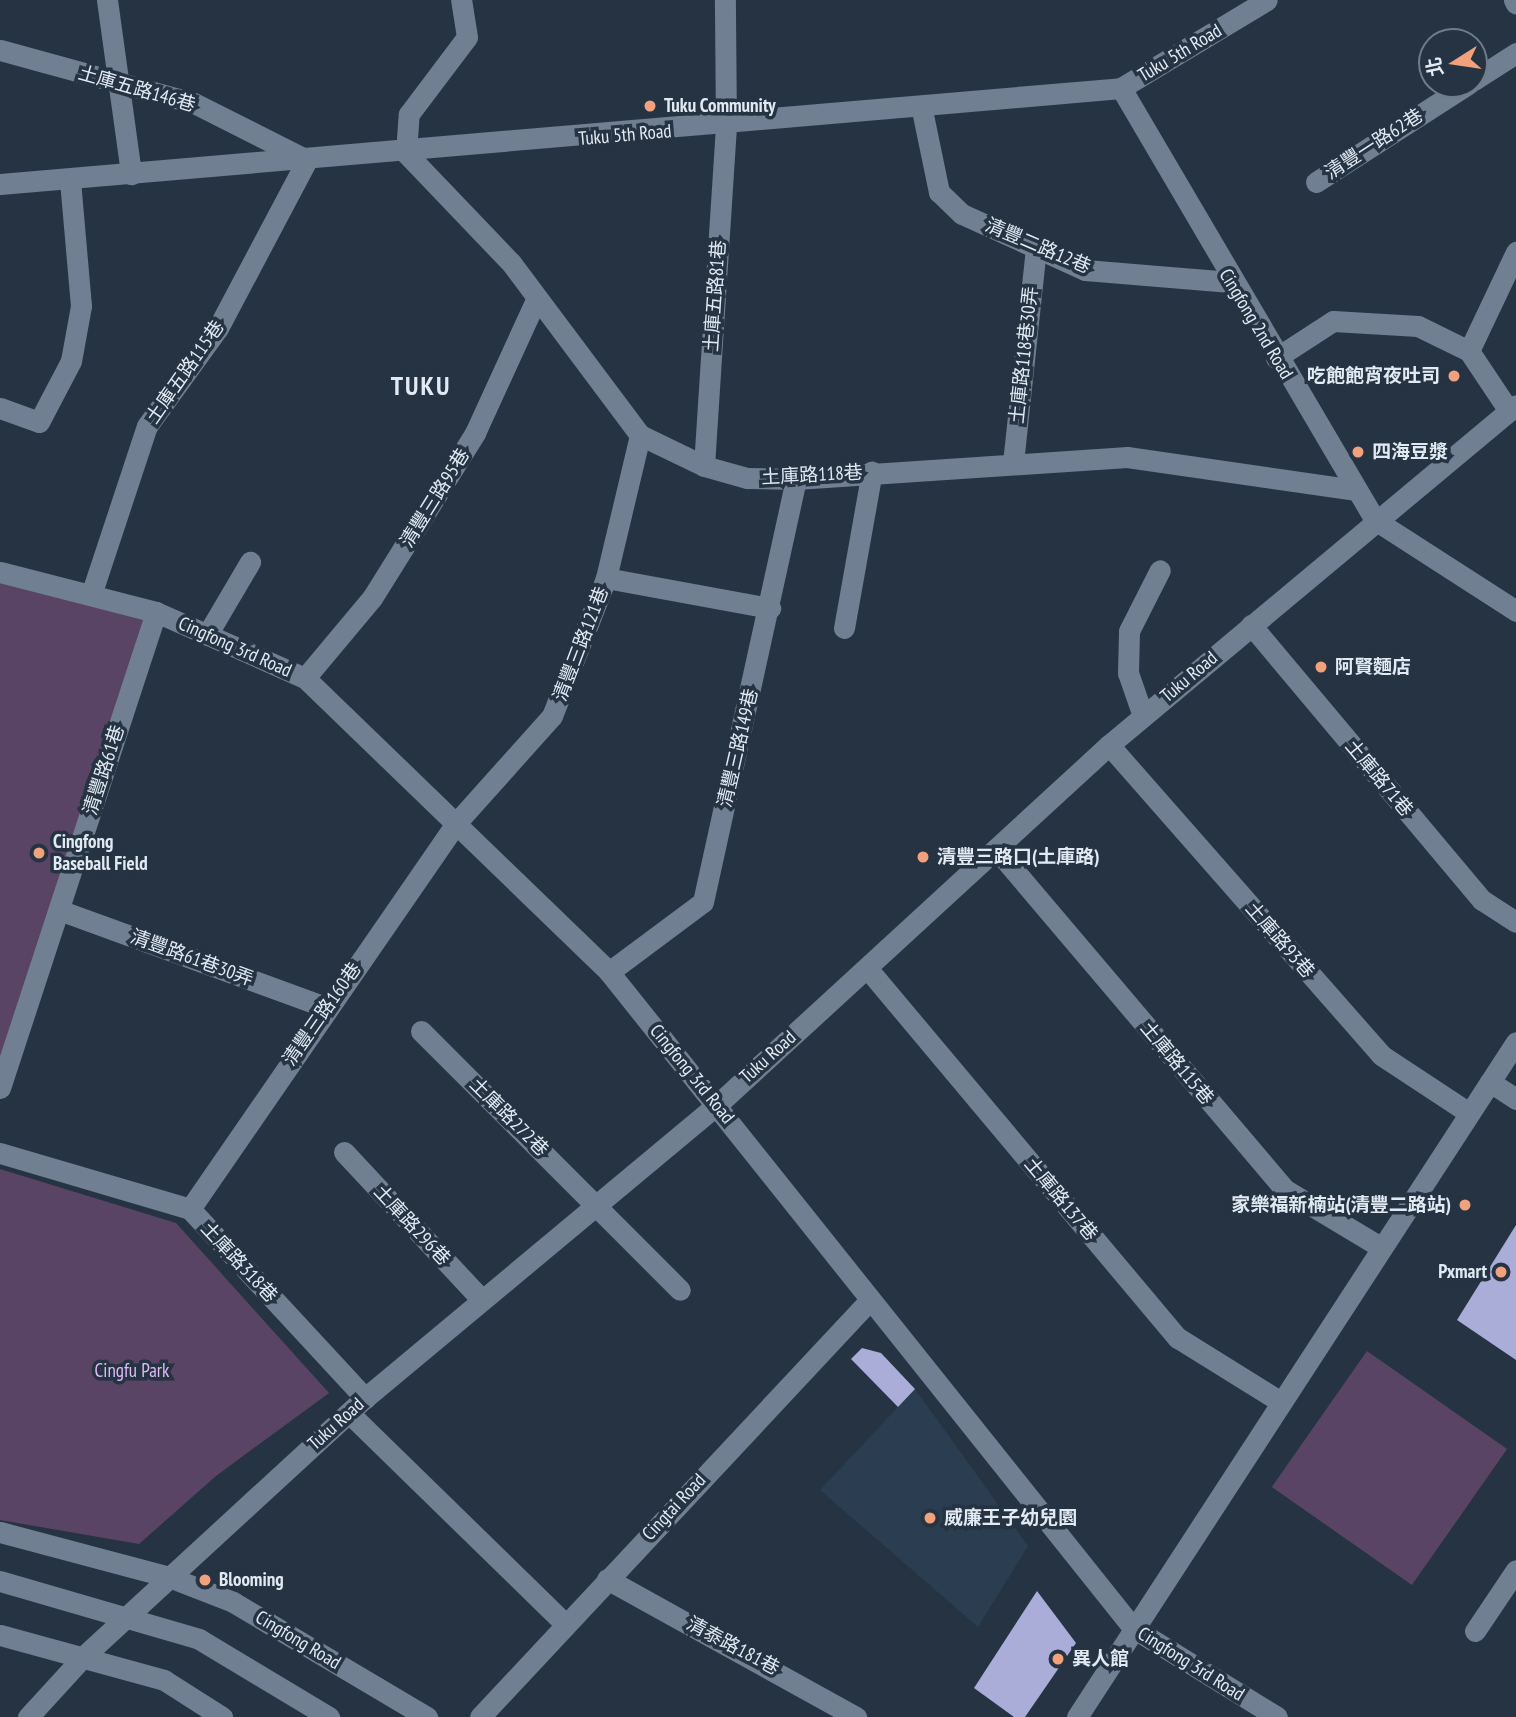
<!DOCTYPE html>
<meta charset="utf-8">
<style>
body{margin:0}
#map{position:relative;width:1516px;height:1717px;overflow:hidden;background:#253342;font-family:"PT Sans Narrow","Noto Sans TC",sans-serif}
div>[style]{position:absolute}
.built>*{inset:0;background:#2b3e51}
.green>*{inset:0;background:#5a4466;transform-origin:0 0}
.building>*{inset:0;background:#abadd9}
.minor>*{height:21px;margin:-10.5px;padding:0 10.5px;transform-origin:10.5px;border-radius:10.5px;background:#707f91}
.dots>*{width:19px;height:19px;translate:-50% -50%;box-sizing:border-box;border:4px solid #253342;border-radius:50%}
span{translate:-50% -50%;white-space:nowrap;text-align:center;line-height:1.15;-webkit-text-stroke:7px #253342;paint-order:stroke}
.street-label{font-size:19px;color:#e1eaf3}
.poi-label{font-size:19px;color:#e1eaf3;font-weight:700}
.left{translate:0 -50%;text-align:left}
.right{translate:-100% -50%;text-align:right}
.park-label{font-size:19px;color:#e0b9f6}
.district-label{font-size:26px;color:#e1eaf3;font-weight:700;letter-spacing:2px}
.north{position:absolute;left:1418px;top:28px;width:70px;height:70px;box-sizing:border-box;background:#253342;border:2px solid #707c89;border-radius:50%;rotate:258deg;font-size:19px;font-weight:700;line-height:28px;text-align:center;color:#e1eaf3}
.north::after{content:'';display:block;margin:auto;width:24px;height:32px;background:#f1a17b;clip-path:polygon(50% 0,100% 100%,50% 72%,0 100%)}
</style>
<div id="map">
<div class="built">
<div style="clip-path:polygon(915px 1389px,1028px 1546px,978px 1627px,820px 1490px)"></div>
</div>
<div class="green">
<div style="clip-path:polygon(0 574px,156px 612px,0 1094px)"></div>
<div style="clip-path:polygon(0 1169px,176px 1223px,329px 1393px,216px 1476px,139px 1544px,0 1520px)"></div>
<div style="left:1367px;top:1351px;width:171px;height:166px;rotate:35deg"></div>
</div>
<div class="building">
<div style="clip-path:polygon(1516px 1225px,1516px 1360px,1457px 1320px)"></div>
<div style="clip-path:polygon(862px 1348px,881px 1353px,915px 1389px,898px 1407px,851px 1359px)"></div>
<div style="clip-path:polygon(1037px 1591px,1076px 1643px,1025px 1717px,1014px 1717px,974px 1688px)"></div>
</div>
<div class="minor">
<div style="left:107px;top:0;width:176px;rotate:82.1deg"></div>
<div style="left:1514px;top:0;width:4px;rotate:63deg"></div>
<div style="left:0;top:50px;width:201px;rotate:15.3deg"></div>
<div style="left:194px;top:103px;width:124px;rotate:26.8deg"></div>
<div style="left:1474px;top:80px;width:50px;rotate:-32.7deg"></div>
<div style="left:1121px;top:88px;width:501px;rotate:59.55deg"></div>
<div style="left:1375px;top:520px;width:168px;rotate:32.8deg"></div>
<div style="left:922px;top:110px;width:84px;rotate:78.3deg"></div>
<div style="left:939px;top:192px;width:32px;rotate:44deg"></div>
<div style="left:962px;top:214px;width:135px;rotate:24.5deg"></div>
<div style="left:1085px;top:270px;width:146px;rotate:4.7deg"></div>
<div style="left:406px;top:153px;width:153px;rotate:46.3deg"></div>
<div style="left:512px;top:264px;width:214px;rotate:53.2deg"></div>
<div style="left:640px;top:435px;width:71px;rotate:25.8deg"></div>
<div style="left:704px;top:466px;width:45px;rotate:15.6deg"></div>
<div style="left:747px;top:478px;width:49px;rotate:1.2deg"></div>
<div style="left:796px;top:479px;width:332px;rotate:-3.8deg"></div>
<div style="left:1127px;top:457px;width:232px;rotate:8.2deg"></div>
<div style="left:406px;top:153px;width:39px;rotate:-86deg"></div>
<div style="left:409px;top:114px;width:96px;rotate:-53deg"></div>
<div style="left:467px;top:37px;width:37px;rotate:-99deg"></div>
<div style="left:1316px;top:182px;width:181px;rotate:-32.8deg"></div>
<div style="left:0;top:184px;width:1125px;rotate:-4.89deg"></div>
<div style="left:1121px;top:88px;width:170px;rotate:-31.1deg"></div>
<div style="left:1276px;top:358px;width:68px;rotate:-33deg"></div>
<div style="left:1333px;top:321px;width:85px;rotate:3.4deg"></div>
<div style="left:1418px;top:326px;width:57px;rotate:26.1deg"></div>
<div style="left:0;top:408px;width:41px;rotate:19.7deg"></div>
<div style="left:39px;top:422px;width:69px;rotate:-62.3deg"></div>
<div style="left:71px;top:361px;width:56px;rotate:-79.7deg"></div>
<div style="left:81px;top:306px;width:127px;rotate:-95deg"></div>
<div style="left:1509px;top:411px;width:72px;rotate:-123.7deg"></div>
<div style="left:1469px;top:351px;width:110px;rotate:-64.6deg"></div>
<div style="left:1013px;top:463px;width:216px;rotate:-83.9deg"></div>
<div style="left:704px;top:466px;width:340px;rotate:-86.3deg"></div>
<div style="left:726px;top:127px;width:127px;rotate:-90.5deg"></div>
<div style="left:0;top:572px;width:161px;rotate:14.4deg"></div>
<div style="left:156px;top:612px;width:163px;rotate:23.9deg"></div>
<div style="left:305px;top:678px;width:423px;rotate:44deg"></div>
<div style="left:609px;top:972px;width:840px;rotate:51.38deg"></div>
<div style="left:1133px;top:1628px;width:169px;rotate:31.7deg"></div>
<div style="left:606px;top:578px;width:167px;rotate:10.4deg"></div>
<div style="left:91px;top:595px;width:178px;rotate:-71.7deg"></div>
<div style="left:147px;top:426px;width:121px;rotate:-54.1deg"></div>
<div style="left:218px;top:328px;width:190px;rotate:-62.1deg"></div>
<div style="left:1251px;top:625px;width:359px;rotate:50deg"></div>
<div style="left:1482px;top:900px;width:40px;rotate:32.9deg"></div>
<div style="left:844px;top:628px;width:159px;rotate:-79.9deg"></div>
<div style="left:207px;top:635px;width:85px;rotate:-59.5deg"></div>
<div style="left:305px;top:678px;width:104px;rotate:-50.1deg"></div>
<div style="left:372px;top:598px;width:195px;rotate:-58deg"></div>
<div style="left:475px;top:433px;width:146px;rotate:-65.4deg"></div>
<div style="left:1143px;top:716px;width:46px;rotate:-109.2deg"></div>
<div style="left:1128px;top:673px;width:42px;rotate:-88.6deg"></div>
<div style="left:1129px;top:631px;width:68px;rotate:-63.1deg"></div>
<div style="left:1109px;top:745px;width:412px;rotate:48.7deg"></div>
<div style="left:1381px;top:1055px;width:105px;rotate:33.4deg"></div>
<div style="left:996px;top:849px;width:446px;rotate:49.7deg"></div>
<div style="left:1284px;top:1189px;width:114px;rotate:31deg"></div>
<div style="left:59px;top:910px;width:283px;rotate:20deg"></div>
<div style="left:867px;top:968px;width:483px;rotate:50deg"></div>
<div style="left:1178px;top:1338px;width:121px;rotate:31.9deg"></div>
<div style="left:609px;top:972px;width:117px;rotate:-36.7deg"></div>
<div style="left:703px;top:902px;width:433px;rotate:-77.6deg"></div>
<div style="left:421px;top:1031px;width:366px;rotate:45deg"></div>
<div style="left:1490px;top:1082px;width:31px;rotate:33deg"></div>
<div style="left:0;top:1088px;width:501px;rotate:-71.85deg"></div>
<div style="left:344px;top:1152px;width:200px;rotate:47deg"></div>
<div style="left:0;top:1153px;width:198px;rotate:16.4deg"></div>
<div style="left:190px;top:1209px;width:258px;rotate:47.2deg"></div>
<div style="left:190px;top:1209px;width:472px;rotate:-55.4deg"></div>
<div style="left:458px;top:821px;width:141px;rotate:-48.2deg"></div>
<div style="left:552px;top:716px;width:148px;rotate:-68.6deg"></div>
<div style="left:606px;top:578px;width:147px;rotate:-76.6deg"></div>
<div style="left:349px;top:1413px;width:301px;rotate:44.3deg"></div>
<div style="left:0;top:1532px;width:175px;rotate:14.9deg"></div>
<div style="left:169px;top:1577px;width:69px;rotate:21.3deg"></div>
<div style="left:233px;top:1602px;width:226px;rotate:30.7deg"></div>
<div style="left:607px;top:1579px;width:285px;rotate:29deg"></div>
<div style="left:0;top:1581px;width:207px;rotate:16.2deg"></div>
<div style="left:199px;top:1639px;width:152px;rotate:31deg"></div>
<div style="left:1475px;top:1631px;width:73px;rotate:-56.1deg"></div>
<div style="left:0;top:1635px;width:170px;rotate:15.3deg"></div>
<div style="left:164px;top:1680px;width:69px;rotate:32.5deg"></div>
<div style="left:28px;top:1717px;width:81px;rotate:-47.5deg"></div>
<div style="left:83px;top:1657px;width:383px;rotate:-42.6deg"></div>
<div style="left:365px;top:1398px;width:459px;rotate:-39.8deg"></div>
<div style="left:718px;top:1104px;width:531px;rotate:-42.56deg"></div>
<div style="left:1109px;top:745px;width:530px;rotate:-39.87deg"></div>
<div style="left:480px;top:1717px;width:571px;rotate:-46.92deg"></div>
<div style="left:1077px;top:1717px;width:805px;rotate:-56.96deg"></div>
</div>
<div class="dots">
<div style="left:650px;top:106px;background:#f1a17b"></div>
<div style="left:1454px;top:376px;background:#f1a17b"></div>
<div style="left:1358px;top:452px;background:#f1a17b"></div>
<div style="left:1321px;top:667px;background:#f1a17b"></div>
<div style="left:39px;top:853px;background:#f1a17b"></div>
<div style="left:923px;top:857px;background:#f1a17b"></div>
<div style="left:1465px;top:1205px;background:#f1a17b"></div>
<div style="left:1501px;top:1272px;background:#f1a17b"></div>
<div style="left:930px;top:1518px;background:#f1a17b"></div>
<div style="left:205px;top:1580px;background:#f1a17b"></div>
<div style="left:1058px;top:1659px;background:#f1a17b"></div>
</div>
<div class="street-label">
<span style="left:1180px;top:53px;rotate:-31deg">Tuku 5th Road</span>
<span style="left:137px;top:89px;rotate:16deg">土庫五路146巷</span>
<span style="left:625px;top:135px;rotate:-5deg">Tuku 5th Road</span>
<span style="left:1374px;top:144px;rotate:-33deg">清豐一路62巷</span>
<span style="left:1038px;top:246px;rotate:23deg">清豐二路12巷</span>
<span style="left:715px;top:296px;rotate:-86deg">土庫五路81巷</span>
<span style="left:1256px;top:324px;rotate:59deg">Cingfong 2nd Road</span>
<span style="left:1024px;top:355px;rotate:-84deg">土庫路118巷30弄</span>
<span style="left:185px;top:372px;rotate:-55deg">土庫五路115巷</span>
<span style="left:812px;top:475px;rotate:-3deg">土庫路118巷</span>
<span style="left:435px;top:498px;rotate:-58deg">清豐三路95巷</span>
<span style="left:581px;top:644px;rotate:-69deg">清豐三路121巷</span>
<span style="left:235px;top:647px;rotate:24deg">Cingfong 3rd Road</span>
<span style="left:1189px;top:677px;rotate:-40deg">Tuku Road</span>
<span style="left:738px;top:748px;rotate:-77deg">清豐三路149巷</span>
<span style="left:104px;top:770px;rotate:-72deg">清豐路61巷</span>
<span style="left:1379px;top:778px;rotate:50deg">土庫路71巷</span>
<span style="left:1280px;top:940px;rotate:49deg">土庫路93巷</span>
<span style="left:192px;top:958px;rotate:20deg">清豐路61巷30弄</span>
<span style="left:322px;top:1014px;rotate:-55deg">清豐三路160巷</span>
<span style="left:768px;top:1057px;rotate:-42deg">Tuku Road</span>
<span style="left:1177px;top:1063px;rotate:50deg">土庫路115巷</span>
<span style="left:692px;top:1074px;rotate:51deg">Cingfong 3rd Road</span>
<span style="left:509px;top:1117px;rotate:45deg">土庫路272巷</span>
<span style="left:1061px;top:1199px;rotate:50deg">土庫路137巷</span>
<span style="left:412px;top:1225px;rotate:47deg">土庫路296巷</span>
<span style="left:239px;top:1262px;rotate:47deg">土庫路318巷</span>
<span style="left:336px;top:1424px;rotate:-42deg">Tuku Road</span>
<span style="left:674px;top:1507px;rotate:-47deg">Cingtai Road</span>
<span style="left:298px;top:1640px;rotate:31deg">Cingfong Road</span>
<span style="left:733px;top:1646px;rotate:28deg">清泰路181巷</span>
<span style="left:1191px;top:1664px;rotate:32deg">Cingfong 3rd Road</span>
</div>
<div class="poi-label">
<span class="left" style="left:664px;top:106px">Tuku Community</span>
<span class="right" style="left:1440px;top:376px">吃飽飽宵夜吐司</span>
<span class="left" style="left:1372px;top:452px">四海豆漿</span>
<span class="left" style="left:1335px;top:667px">阿賢麵店</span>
<span class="left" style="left:53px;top:853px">Cingfong<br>Baseball Field</span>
<span class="left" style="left:937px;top:857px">清豐三路口(土庫路)</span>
<span class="right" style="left:1451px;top:1205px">家樂福新楠站(清豐二路站)</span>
<span class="right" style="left:1487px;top:1272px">Pxmart</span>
<span class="left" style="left:944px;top:1518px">威廉王子幼兒園</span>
<span class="left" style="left:219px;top:1580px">Blooming</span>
<span class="left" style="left:1072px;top:1659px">異人館</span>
</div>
<div class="park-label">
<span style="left:132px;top:1371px">Cingfu Park</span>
</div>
<div class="district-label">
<span style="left:421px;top:386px">TUKU</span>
</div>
<div class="north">北</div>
</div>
